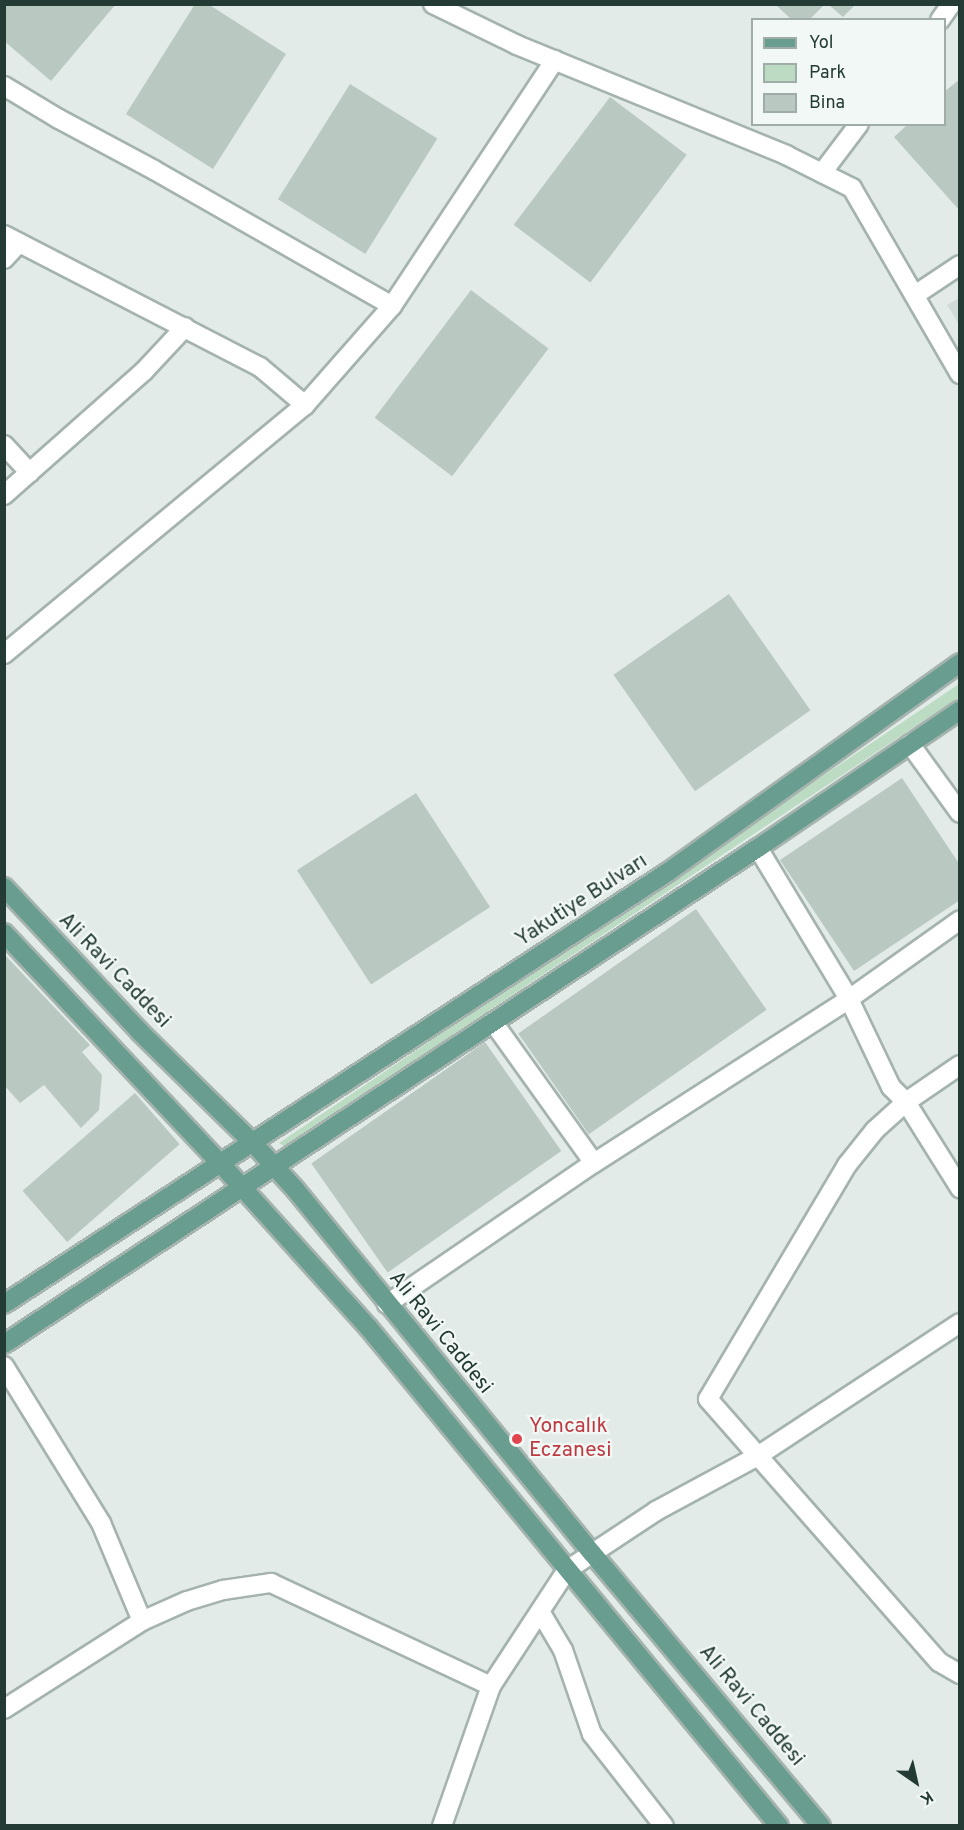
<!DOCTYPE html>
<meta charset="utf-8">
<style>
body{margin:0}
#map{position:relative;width:964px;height:1830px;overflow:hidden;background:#e2ebe7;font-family:Overpass,sans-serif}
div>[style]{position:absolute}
.built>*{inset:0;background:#d0dbd5}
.green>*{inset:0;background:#bcdbc3}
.building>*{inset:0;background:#bac8c2;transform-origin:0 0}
.roads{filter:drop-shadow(2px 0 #a5b3ae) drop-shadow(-2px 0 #a5b3ae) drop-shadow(0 2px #a5b3ae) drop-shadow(0 -2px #a5b3ae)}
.minor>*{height:18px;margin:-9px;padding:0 9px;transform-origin:9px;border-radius:9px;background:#fff}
.major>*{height:18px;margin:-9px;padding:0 9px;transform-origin:9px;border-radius:9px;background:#699d8f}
.dots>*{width:16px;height:16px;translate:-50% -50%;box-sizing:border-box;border:3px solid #f2f8f5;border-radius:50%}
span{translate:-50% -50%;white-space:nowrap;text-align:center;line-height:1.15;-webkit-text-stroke:4.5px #f2f8f5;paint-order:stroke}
.street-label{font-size:21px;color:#233b34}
.health-label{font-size:21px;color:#be3a42}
.left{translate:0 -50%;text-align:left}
.frame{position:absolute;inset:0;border:6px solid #233b34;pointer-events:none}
.legend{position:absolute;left:751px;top:18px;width:195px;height:108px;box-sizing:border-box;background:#f2f8f5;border:2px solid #9faca8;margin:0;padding:8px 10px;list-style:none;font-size:18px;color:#233b34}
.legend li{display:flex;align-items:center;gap:12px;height:30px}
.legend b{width:30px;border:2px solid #9faca8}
.north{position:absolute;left:886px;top:1752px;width:60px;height:60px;-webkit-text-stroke:4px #f2f8f5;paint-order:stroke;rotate:146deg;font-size:16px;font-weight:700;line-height:24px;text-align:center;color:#233b34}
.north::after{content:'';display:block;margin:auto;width:21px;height:27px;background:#233b34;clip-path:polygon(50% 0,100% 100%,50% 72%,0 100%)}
</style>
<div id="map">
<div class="built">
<div style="clip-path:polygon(959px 298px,959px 324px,947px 305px)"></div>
</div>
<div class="green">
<div style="clip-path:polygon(959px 684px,959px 697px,285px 1147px,279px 1143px)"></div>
</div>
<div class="building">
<div style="clip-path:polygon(4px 4px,116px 4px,51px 81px,4px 41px)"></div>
<div style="clip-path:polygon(195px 4px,208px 4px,286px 54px,213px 169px,126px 114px)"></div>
<div style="clip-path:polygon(776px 5px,824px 5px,809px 20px,792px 20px)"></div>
<div style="clip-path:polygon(829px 5px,855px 5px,843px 17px)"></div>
<div style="clip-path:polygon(960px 79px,960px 211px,894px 137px,908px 124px,944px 124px,944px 92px)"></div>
<div style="left:350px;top:84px;width:103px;height:136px;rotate:32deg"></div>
<div style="left:610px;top:97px;width:96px;height:160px;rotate:37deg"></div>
<div style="left:471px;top:290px;width:97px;height:160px;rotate:37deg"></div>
<div style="left:729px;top:594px;width:142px;height:141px;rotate:55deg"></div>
<div style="clip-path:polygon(902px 778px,960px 865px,960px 900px,854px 971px,780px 860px)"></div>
<div style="left:416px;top:793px;width:136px;height:142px;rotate:57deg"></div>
<div style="left:696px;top:909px;width:123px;height:217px;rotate:55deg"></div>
<div style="clip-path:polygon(4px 954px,90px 1045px,82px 1052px,102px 1075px,99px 1110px,81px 1128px,44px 1085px,20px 1103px,4px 1085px)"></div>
<div style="left:485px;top:1042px;width:133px;height:212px;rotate:55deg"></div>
<div style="left:135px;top:1093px;width:68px;height:149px;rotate:49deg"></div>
</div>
<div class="roads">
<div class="minor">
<div style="left:433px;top:4px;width:93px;rotate:26deg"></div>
<div style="left:517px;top:45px;width:291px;rotate:22.2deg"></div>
<div style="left:786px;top:155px;width:74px;rotate:26.6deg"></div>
<div style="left:852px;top:188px;width:215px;rotate:59.9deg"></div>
<div style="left:940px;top:20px;width:19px;rotate:-55deg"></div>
<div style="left:4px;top:86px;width:64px;rotate:31deg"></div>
<div style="left:59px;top:119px;width:108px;rotate:28.2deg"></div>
<div style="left:154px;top:170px;width:274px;rotate:29.7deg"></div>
<div style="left:822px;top:173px;width:61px;rotate:-52.9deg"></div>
<div style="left:4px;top:235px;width:288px;rotate:27.3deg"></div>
<div style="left:260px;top:367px;width:59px;rotate:40.2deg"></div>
<div style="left:4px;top:259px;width:22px;rotate:-47deg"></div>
<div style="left:915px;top:295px;width:54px;rotate:-33.7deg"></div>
<div style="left:4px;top:445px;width:38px;rotate:47deg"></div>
<div style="left:4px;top:495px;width:187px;rotate:-41.5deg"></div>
<div style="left:144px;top:371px;width:60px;rotate:-47deg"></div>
<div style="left:4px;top:654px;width:391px;rotate:-39.6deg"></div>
<div style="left:305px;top:405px;width:132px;rotate:-48.7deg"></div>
<div style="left:392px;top:306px;width:295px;rotate:-56.5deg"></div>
<div style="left:910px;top:744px;width:85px;rotate:54.1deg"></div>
<div style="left:758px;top:848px;width:176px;rotate:58.9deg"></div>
<div style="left:849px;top:999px;width:98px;rotate:64.5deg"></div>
<div style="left:891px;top:1087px;width:21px;rotate:45deg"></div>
<div style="left:906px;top:1102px;width:102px;rotate:57.9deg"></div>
<div style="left:493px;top:1022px;width:173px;rotate:54.4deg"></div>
<div style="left:960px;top:1065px;width:65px;rotate:145.6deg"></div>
<div style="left:906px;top:1102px;width:42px;rotate:137.9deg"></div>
<div style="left:875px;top:1130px;width:45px;rotate:128.7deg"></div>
<div style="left:847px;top:1165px;width:272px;rotate:120.7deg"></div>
<div style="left:708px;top:1399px;width:350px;rotate:48.7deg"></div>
<div style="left:939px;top:1662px;width:24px;rotate:30deg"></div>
<div style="left:387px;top:1304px;width:250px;rotate:-34.3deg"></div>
<div style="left:594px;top:1163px;width:303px;rotate:-32.7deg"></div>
<div style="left:849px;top:999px;width:136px;rotate:-35.4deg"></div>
<div style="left:4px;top:1366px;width:185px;rotate:58.3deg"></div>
<div style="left:101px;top:1523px;width:106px;rotate:67.3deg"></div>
<div style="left:541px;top:1613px;width:43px;rotate:59.3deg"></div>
<div style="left:563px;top:1650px;width:89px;rotate:71deg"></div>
<div style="left:592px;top:1734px;width:117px;rotate:52deg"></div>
<div style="left:4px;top:1709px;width:164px;rotate:-32.5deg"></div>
<div style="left:142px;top:1621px;width:49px;rotate:-24deg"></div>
<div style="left:187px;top:1601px;width:38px;rotate:-17deg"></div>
<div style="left:223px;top:1590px;width:49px;rotate:-8.3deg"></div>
<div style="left:271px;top:1583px;width:243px;rotate:25.1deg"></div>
<div style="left:442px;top:1826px;width:148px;rotate:-70.7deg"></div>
<div style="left:491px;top:1686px;width:139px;rotate:-56.8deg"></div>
<div style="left:567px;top:1570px;width:107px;rotate:-33.5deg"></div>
<div style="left:656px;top:1511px;width:114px;rotate:-28.4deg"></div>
<div style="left:756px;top:1457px;width:244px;rotate:-33.3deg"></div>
</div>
<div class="major">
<div style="left:4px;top:887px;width:197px;rotate:46.8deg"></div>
<div style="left:139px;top:1031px;width:161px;rotate:44.5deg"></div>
<div style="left:254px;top:1144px;width:61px;rotate:47.7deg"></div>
<div style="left:295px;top:1189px;width:470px;rotate:50.8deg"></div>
<div style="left:592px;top:1553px;width:356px;rotate:50deg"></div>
<div style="left:4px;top:933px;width:318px;rotate:46.8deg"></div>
<div style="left:222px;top:1165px;width:218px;rotate:48deg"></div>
<div style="left:368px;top:1327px;width:646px;rotate:50.52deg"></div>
<div style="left:4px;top:1304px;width:792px;rotate:-33.05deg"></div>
<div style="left:668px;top:872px;width:359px;rotate:-35.6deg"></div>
<div style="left:4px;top:1344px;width:903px;rotate:-33.34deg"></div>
<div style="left:758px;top:848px;width:245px;rotate:-34.3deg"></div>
</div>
</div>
<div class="dots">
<div style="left:517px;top:1439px;background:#e0444e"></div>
</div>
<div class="street-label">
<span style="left:582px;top:901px;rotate:-33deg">Yakutiye Bulvarı</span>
<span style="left:114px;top:971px;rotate:46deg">Ali Ravi Caddesi</span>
<span style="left:440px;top:1333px;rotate:51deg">Ali Ravi Caddesi</span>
<span style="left:751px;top:1706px;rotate:50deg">Ali Ravi Caddesi</span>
</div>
<div class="health-label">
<span class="left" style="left:529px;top:1439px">Yoncalık<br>Eczanesi</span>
</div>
<div class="frame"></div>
<ul class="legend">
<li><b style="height:8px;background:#699d8f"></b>Yol</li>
<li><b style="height:16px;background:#bcdbc3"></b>Park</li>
<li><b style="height:16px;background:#bac8c2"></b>Bina</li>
</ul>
<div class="north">K</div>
</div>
